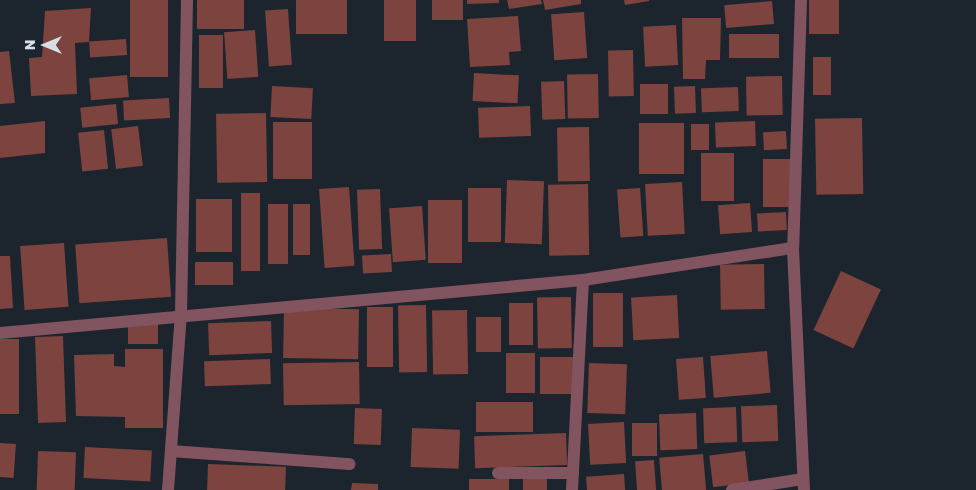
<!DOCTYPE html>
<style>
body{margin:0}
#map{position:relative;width:976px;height:490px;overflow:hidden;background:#1c252d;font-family:"Golos Text",sans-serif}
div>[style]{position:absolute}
.building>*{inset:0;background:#7c433f;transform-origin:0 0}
.minor>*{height:12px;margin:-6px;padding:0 6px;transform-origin:6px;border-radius:6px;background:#815460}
span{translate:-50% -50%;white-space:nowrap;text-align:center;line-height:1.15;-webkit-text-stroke:5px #1c252d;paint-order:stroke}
.north{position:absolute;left:20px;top:20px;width:50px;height:50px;-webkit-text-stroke:4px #1c252d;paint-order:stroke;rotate:270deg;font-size:14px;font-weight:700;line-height:20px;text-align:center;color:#d8dee3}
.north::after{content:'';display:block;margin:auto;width:18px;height:22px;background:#d8dee3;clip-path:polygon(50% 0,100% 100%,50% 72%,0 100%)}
</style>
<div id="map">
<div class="building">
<div style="left:130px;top:0;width:38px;height:77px"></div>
<div style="left:197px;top:0;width:47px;height:29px"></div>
<div style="left:296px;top:0;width:51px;height:34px"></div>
<div style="left:384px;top:0;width:32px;height:41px"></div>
<div style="left:432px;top:0;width:31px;height:20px"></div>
<div style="clip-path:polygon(467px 0,499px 0,499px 3px,467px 4px)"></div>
<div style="clip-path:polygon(507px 0,541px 0,542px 4px,509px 9px)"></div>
<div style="clip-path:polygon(543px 0,581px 0,581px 4px,545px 10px)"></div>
<div style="clip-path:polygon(624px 0,649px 0,649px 1px,625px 5px)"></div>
<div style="left:809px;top:0;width:30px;height:34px"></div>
<div style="left:772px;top:1px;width:23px;height:48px;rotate:85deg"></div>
<div style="clip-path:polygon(91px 8px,89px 42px,75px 43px,77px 94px,31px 96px,29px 58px,42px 57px,45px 11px)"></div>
<div style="left:288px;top:9px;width:56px;height:23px;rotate:86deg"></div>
<div style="left:584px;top:12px;width:46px;height:33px;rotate:86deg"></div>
<div style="clip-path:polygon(518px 16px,521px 51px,509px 52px,510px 65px,470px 67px,467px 19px)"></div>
<div style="clip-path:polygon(682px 18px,721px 18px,720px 60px,706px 60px,705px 79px,683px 79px)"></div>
<div style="left:676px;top:25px;width:40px;height:33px;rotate:87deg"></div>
<div style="left:255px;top:30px;width:47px;height:31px;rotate:86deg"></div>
<div style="left:779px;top:34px;width:24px;height:50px;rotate:90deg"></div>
<div style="left:199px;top:35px;width:24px;height:53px"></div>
<div style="left:126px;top:39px;width:16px;height:37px;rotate:86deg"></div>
<div style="left:633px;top:50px;width:46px;height:25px;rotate:89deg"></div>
<div style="clip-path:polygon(9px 51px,15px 103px,0 104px,0 52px)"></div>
<div style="left:813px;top:57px;width:18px;height:38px"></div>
<div style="left:474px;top:73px;width:45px;height:28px;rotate:3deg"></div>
<div style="left:598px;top:74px;width:44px;height:31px;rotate:89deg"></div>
<div style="left:127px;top:75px;width:22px;height:38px;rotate:85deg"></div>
<div style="left:782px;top:76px;width:39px;height:36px;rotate:89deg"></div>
<div style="left:564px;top:81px;width:38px;height:23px;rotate:88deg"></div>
<div style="left:640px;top:84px;width:28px;height:30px"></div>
<div style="left:272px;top:86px;width:41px;height:31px;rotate:3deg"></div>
<div style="left:695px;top:86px;width:27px;height:21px;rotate:88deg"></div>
<div style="left:738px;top:87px;width:24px;height:37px;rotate:88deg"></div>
<div style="left:169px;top:98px;width:20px;height:46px;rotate:87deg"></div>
<div style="left:116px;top:104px;width:20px;height:36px;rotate:84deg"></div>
<div style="left:530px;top:106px;width:30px;height:52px;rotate:88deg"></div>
<div style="left:266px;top:113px;width:69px;height:50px;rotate:89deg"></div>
<div style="left:862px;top:118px;width:76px;height:47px;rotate:89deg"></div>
<div style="clip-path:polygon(45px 121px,45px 153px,0 158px,0 126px)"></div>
<div style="left:755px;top:121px;width:25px;height:40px;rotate:88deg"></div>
<div style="left:273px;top:122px;width:39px;height:57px"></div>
<div style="left:684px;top:123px;width:51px;height:45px;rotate:90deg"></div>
<div style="left:691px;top:124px;width:18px;height:26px"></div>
<div style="left:138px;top:126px;width:40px;height:27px;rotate:83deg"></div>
<div style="left:589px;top:127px;width:54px;height:32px;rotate:89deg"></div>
<div style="left:104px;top:130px;width:39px;height:26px;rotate:84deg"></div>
<div style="left:786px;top:131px;width:18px;height:23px;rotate:87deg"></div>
<div style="left:701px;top:153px;width:33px;height:48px"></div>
<div style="left:763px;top:159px;width:28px;height:48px"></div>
<div style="left:507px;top:180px;width:37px;height:63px;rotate:2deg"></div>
<div style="left:682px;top:182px;width:52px;height:37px;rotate:87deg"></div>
<div style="left:588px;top:184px;width:71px;height:40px;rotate:89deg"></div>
<div style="left:349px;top:187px;width:79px;height:30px;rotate:86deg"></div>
<div style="left:468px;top:188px;width:33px;height:54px"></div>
<div style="left:640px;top:188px;width:48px;height:23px;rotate:86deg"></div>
<div style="left:380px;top:189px;width:60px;height:23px;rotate:88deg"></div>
<div style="left:241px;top:193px;width:19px;height:78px"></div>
<div style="left:196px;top:199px;width:36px;height:53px"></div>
<div style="left:428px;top:200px;width:34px;height:63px"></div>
<div style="left:750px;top:203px;width:29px;height:32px;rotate:86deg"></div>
<div style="left:268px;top:204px;width:20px;height:60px"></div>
<div style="left:293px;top:204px;width:17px;height:51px"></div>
<div style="left:422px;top:206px;width:54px;height:33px;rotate:86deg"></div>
<div style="left:786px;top:212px;width:18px;height:29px;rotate:87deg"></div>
<div style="left:167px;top:238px;width:59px;height:92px;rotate:86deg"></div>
<div style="left:64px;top:243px;width:64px;height:44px;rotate:86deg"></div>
<div style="left:391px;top:254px;width:18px;height:29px;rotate:87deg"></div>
<div style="clip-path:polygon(0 256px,10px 256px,13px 308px,0 309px)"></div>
<div style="left:233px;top:262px;width:23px;height:38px;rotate:90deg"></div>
<div style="left:764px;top:264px;width:45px;height:44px;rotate:89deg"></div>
<div style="left:841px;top:271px;width:44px;height:65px;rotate:25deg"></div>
<div style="left:593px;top:293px;width:30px;height:54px"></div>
<div style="left:677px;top:295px;width:43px;height:46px;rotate:87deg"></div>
<div style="left:571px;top:297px;width:51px;height:34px;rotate:89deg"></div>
<div style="left:509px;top:303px;width:24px;height:42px"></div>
<div style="left:426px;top:305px;width:67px;height:28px;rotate:89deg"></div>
<div style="left:367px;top:307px;width:26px;height:60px"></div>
<div style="left:284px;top:308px;width:75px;height:50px;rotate:1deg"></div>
<div style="left:467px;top:310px;width:64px;height:35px;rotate:89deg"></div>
<div style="left:476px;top:317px;width:25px;height:35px"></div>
<div style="left:271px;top:321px;width:32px;height:63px;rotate:88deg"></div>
<div style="left:128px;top:322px;width:30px;height:22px"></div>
<div style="left:63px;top:336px;width:86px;height:28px;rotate:88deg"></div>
<div style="left:0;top:339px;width:19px;height:75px"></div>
<div style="clip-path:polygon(125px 349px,163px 349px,163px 428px,125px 428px,125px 417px,76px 416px,74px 355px,114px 354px,114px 366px,125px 367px)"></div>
<div style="left:767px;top:351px;width:42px;height:57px;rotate:85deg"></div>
<div style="left:506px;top:353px;width:29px;height:40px"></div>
<div style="left:540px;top:357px;width:35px;height:37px"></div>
<div style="left:703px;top:357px;width:41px;height:27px;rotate:86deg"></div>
<div style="left:270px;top:359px;width:25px;height:66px;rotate:88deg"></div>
<div style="left:359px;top:362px;width:42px;height:76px;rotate:89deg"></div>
<div style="left:589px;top:363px;width:38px;height:50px;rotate:2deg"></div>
<div style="left:476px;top:402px;width:57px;height:30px"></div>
<div style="left:777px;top:405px;width:36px;height:36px;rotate:88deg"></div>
<div style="left:736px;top:407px;width:35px;height:33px;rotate:88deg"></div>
<div style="left:355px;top:408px;width:27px;height:36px;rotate:2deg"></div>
<div style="left:696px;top:413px;width:36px;height:37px;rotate:88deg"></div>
<div style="left:624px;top:422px;width:41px;height:36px;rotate:87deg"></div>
<div style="left:657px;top:423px;width:33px;height:25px;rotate:90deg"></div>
<div style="left:412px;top:428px;width:48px;height:39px;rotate:2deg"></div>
<div style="left:566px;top:433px;width:32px;height:92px;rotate:88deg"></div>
<div style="left:0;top:443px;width:16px;height:34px;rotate:4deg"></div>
<div style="left:85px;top:447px;width:67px;height:31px;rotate:3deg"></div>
<div style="left:38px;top:451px;width:38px;height:39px;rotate:2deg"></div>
<div style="left:745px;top:451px;width:32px;height:36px;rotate:83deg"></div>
<div style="left:703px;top:454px;width:36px;height:44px;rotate:85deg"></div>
<div style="left:654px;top:460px;width:30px;height:19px;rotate:86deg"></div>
<div style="left:208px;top:464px;width:78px;height:26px;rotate:2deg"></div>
<div style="left:624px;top:474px;width:16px;height:38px;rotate:86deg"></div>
<div style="left:523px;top:478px;width:24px;height:12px"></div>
<div style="left:469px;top:479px;width:40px;height:11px"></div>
<div style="clip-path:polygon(352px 483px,378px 484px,378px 490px,351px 490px)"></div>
</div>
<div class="minor">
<div style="left:801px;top:0;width:248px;rotate:91.8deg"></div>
<div style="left:793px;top:248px;width:242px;rotate:87.4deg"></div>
<div style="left:0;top:333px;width:585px;rotate:-5.19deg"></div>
<div style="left:583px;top:280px;width:212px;rotate:-8.7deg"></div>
<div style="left:171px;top:451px;width:179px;rotate:4.2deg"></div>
<div style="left:498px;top:473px;width:75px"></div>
<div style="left:168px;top:490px;width:176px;rotate:-85.8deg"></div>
<div style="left:181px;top:314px;width:314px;rotate:-88.9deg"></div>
<div style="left:572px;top:490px;width:210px;rotate:-87deg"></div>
<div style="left:732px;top:490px;width:72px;rotate:-8.8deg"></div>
</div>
<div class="north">N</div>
</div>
